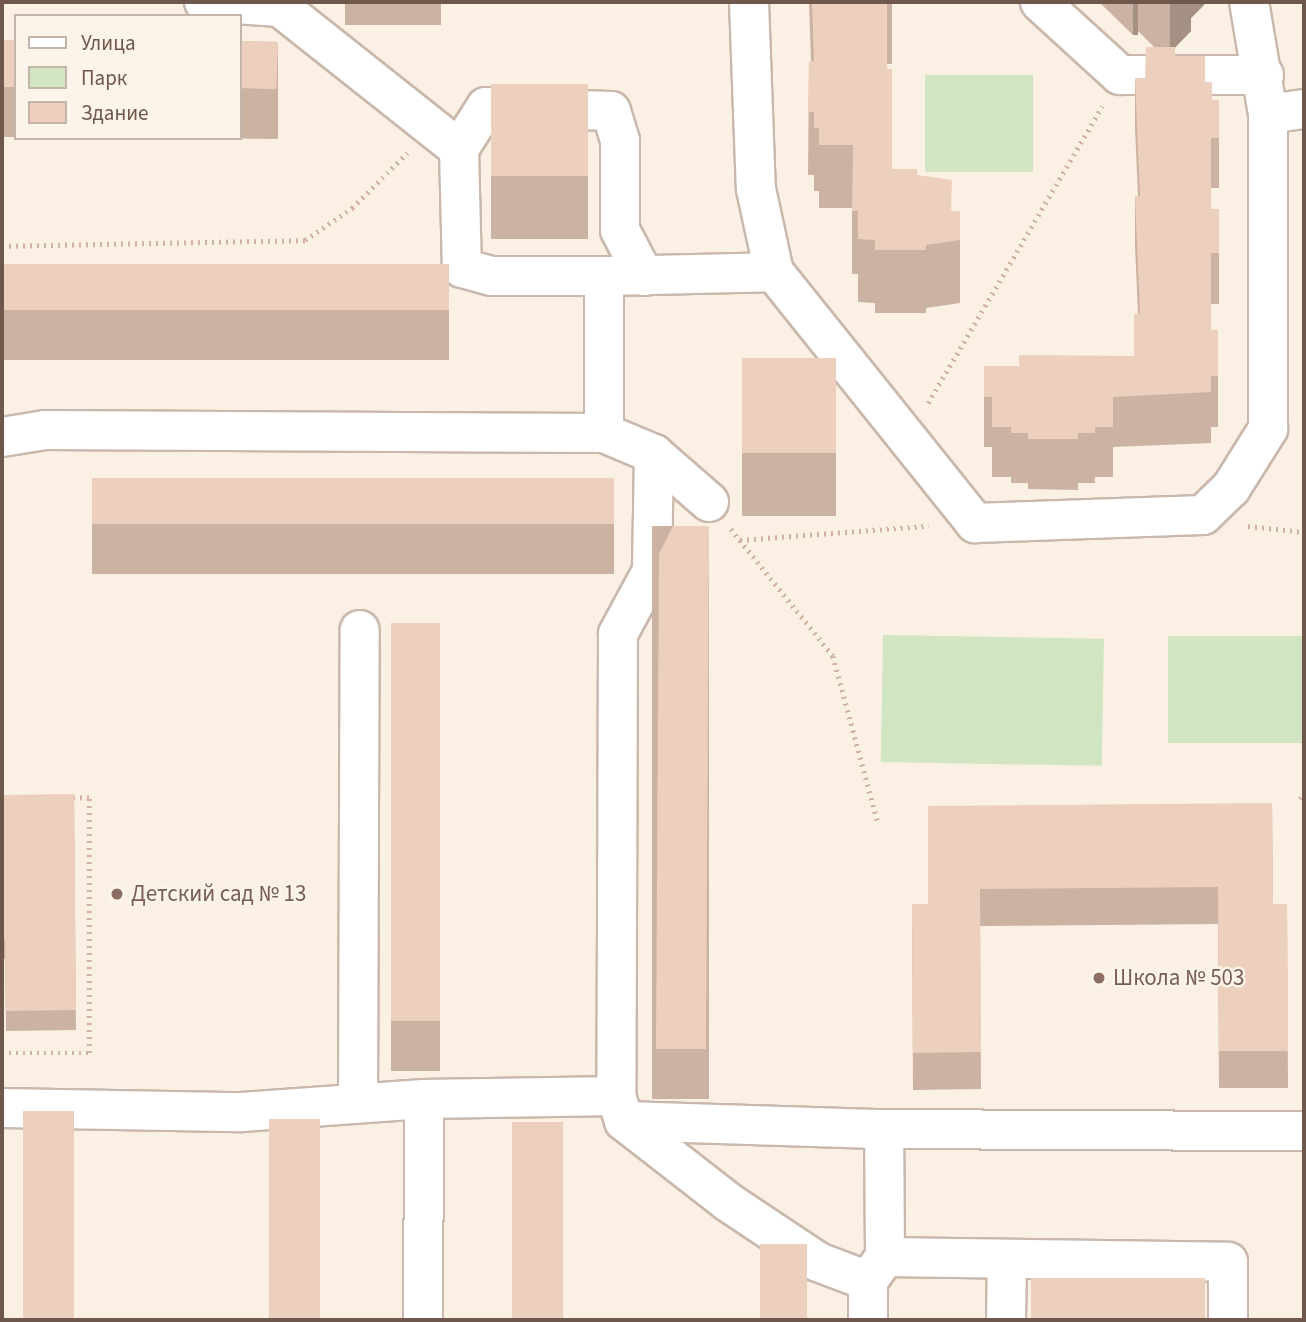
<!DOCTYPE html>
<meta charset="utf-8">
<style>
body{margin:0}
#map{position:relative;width:1306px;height:1322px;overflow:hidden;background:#faf0e3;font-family:"Source Sans 3",sans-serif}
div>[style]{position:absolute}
.green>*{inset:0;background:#d2e5c3;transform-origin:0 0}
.path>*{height:4.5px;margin-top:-2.25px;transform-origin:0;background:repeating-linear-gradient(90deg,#d1b2a1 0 2px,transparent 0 7px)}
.roads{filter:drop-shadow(2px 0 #c9b8ab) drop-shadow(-2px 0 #c9b8ab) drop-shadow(0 2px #c9b8ab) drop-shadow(0 -2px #c9b8ab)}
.minor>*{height:38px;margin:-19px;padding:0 19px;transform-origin:19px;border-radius:19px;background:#fff}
.wall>*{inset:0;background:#cbb2a3;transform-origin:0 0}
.shaded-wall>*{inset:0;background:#a59184;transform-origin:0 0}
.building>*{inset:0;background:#eccfbd;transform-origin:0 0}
.dots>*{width:19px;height:19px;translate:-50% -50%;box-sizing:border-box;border:4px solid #fdf4e9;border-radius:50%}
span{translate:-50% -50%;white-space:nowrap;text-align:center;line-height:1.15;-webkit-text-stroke:5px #fdf4e9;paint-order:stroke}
.education-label{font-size:23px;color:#785e54}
.left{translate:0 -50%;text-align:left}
.frame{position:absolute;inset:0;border:4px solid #6f574c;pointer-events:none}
.legend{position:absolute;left:14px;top:14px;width:228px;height:126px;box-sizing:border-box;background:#fdf4e9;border:2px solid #c4b5aa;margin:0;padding:9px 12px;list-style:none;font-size:21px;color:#6f574c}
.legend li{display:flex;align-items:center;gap:14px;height:35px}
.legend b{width:35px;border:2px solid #c4b5aa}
</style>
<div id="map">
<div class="green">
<div style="left:925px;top:75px;width:108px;height:97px"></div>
<div style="left:883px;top:635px;width:221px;height:127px;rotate:1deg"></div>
<div style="left:1304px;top:636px;width:107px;height:136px;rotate:90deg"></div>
</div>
<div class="path">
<div style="left:2px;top:246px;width:303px;rotate:-1.1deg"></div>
<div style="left:305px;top:240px;width:57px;rotate:-34.2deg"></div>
<div style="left:352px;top:208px;width:78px;rotate:-45deg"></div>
<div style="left:928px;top:403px;width:344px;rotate:-59.6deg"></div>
<div style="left:1248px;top:526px;width:56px;rotate:6.1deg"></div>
<div style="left:731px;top:529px;width:163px;rotate:51.2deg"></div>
<div style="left:833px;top:656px;width:173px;rotate:74.9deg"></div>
<div style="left:740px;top:540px;width:189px;rotate:-4.3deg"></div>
<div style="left:1300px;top:799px;width:6px;rotate:-51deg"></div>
<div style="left:2px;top:1053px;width:87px"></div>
<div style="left:89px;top:1053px;width:255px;rotate:-90deg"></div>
<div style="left:89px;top:798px;width:20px;rotate:180deg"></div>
</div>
<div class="roads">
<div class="minor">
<div style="left:204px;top:2px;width:76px;rotate:3.8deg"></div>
<div style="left:280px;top:7px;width:228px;rotate:38.4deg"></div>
<div style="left:459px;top:149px;width:119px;rotate:88.6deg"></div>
<div style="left:462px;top:268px;width:31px;rotate:15deg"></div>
<div style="left:492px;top:276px;width:112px"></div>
<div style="left:749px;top:2px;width:187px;rotate:87.9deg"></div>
<div style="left:756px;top:189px;width:85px;rotate:77.8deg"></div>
<div style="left:774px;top:272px;width:322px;rotate:51.3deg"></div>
<div style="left:975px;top:523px;width:228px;rotate:-2deg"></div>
<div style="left:1203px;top:515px;width:39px;rotate:-44deg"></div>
<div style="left:1231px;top:488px;width:70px;rotate:-57.9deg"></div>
<div style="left:1268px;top:429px;width:315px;rotate:-90deg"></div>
<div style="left:1268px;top:114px;width:114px;rotate:-99.6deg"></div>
<div style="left:1040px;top:2px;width:108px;rotate:42.4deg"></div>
<div style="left:1120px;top:75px;width:144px"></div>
<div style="left:1268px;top:114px;width:36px;rotate:-8deg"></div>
<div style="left:459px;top:149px;width:50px;rotate:-57.3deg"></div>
<div style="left:486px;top:107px;width:125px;rotate:1.8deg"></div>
<div style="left:611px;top:111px;width:31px;rotate:73deg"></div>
<div style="left:620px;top:141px;width:89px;rotate:90deg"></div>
<div style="left:620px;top:230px;width:52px;rotate:62.4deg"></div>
<div style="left:604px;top:433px;width:157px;rotate:-90deg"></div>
<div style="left:604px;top:276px;width:170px;rotate:-1.3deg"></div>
<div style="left:2px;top:437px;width:44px;rotate:-9.2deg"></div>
<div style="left:45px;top:430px;width:559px;rotate:0.31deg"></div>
<div style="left:604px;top:433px;width:54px;rotate:22.8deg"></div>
<div style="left:654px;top:454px;width:117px;rotate:91deg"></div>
<div style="left:652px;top:571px;width:72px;rotate:118.4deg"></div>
<div style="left:618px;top:634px;width:462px;rotate:90.2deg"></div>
<div style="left:616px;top:1096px;width:26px;rotate:72deg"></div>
<div style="left:624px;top:1121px;width:132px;rotate:37.9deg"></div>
<div style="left:728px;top:1202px;width:108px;rotate:33.7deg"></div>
<div style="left:818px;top:1262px;width:53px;rotate:20.8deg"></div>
<div style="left:654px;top:454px;width:73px;rotate:41.1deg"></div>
<div style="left:358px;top:1102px;width:472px;rotate:-89.8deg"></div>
<div style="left:2px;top:1108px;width:240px;rotate:1deg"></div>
<div style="left:242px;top:1112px;width:182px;rotate:-4.1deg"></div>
<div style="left:624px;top:1121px;width:260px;rotate:1.8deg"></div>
<div style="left:884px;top:1129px;width:420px;rotate:0.3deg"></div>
<div style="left:885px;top:1257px;width:343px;rotate:0.8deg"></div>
<div style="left:1228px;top:1262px;width:58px;rotate:90deg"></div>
<div style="left:423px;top:1320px;width:221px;rotate:-89.7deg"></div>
<div style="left:424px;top:1099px;width:192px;rotate:-0.9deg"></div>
<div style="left:868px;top:1320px;width:39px;rotate:-90deg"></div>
<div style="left:868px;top:1281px;width:29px;rotate:-55deg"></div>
<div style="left:885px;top:1257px;width:128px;rotate:-90.4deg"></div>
<div style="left:1006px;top:1320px;width:61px;rotate:-89.1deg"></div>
</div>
</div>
<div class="wall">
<div style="left:345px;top:2px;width:96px;height:23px"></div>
<div style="clip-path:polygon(809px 2px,892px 2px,892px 64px,887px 64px,892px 169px,917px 175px,952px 211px,960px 211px,960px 303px,926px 308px,926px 313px,875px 313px,875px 303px,858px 302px,858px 274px,852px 274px,852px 208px,819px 208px,819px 191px,814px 191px,814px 175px,808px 175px,809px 61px,811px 61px)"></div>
<div style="clip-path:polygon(1099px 2px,1204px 2px,1204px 5px,1191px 18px,1191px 31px,1175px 47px,1175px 56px,1205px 82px,1212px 100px,1219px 100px,1219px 188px,1211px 188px,1211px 209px,1219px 209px,1219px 304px,1211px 304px,1211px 330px,1218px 330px,1218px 427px,1211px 427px,1211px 443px,1113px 447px,1113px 477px,1095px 477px,1095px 483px,1078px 483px,1078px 490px,1028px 489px,1028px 483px,1011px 483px,1011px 477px,992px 477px,992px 447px,984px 447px,984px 366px,1019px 366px,1134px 356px,1138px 314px,1135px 246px,1135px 196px,1138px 196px,1135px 128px,1135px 78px,1145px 78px,1154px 47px,1138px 31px,1133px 35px)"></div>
<div style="left:2px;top:40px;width:14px;height:97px"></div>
<div style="clip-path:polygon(240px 41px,278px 42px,278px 139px,175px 138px,240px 138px)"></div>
<div style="left:491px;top:84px;width:97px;height:155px"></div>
<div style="left:449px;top:264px;width:96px;height:447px;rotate:90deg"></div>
<div style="left:742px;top:358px;width:94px;height:158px"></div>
<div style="left:92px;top:478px;width:522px;height:96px"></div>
<div style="left:709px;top:526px;width:573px;height:57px;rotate:90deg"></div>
<div style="left:391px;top:623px;width:49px;height:448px"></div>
<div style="clip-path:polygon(74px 794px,76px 1030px,6px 1031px,5px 959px,2px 959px,2px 867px,4px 867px)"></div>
<div style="clip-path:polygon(1272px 803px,1273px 904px,1287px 904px,1288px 1088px,1219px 1088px,1218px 924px,980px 926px,981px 1089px,913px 1090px,912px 904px,928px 904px)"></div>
</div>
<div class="shaded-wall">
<div style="left:1133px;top:2px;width:5px;height:33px"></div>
<div style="clip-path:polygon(1171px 2px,1204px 2px,1204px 5px,1191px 18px,1191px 31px,1170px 53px,1170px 3px)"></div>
</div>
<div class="building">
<div style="clip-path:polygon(812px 2px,887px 2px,887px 69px,892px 69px,892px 169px,917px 169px,917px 175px,952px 180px,951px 211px,960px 211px,960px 240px,926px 245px,926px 250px,875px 250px,875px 240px,858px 239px,858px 211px,852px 211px,853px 145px,819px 145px,819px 128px,814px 128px,814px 112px,808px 112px,809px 61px,814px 61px)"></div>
<div style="left:2px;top:40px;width:14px;height:47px"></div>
<div style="left:240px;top:41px;width:38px;height:47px;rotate:2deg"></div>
<div style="clip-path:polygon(1146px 47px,1175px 47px,1175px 56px,1205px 56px,1205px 82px,1212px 82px,1212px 100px,1219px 100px,1219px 138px,1211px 138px,1211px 209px,1219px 209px,1219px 253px,1211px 253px,1211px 330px,1218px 330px,1218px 376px,1211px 376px,1211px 392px,1113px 397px,1113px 427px,1095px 427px,1095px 433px,1078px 433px,1078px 439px,1028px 439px,1028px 433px,1011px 433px,1011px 427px,992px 427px,992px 397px,984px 397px,984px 366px,1019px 366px,1019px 355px,1134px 356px,1134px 314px,1140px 314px,1135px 196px,1140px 196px,1135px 78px,1145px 78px)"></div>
<div style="left:491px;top:84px;width:97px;height:92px"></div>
<div style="left:449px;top:264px;width:46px;height:447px;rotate:90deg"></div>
<div style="left:742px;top:358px;width:94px;height:95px"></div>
<div style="left:92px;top:478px;width:522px;height:46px"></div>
<div style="clip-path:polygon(673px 526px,709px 526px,706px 1049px,656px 1049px,659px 554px)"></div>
<div style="left:391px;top:623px;width:49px;height:398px"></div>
<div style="clip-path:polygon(74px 794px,76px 1010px,6px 1011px,5px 939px,2px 939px,2px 867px,4px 867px,3px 795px)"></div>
<div style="clip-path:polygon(1272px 803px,1273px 904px,1287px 904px,1288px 1051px,1219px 1051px,1218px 887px,980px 889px,981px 1052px,913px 1053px,912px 904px,928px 904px,928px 806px)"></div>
<div style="left:74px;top:1111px;width:209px;height:51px;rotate:90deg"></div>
<div style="left:269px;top:1119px;width:51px;height:201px"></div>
<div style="left:512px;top:1122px;width:51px;height:198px"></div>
<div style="left:760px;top:1244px;width:47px;height:76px"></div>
<div style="left:1031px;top:1278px;width:174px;height:42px"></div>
</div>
<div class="dots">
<div style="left:117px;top:894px;background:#8d6e63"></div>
<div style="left:1099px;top:978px;background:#8d6e63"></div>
</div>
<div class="education-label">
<span class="left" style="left:131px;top:894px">Детский сад № 13</span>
<span class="left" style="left:1113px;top:978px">Школа № 503</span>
</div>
<div class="frame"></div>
<ul class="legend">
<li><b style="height:9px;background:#fff"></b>Улица</li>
<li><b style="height:19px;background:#d2e5c3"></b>Парк</li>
<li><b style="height:19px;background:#eccfbd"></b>Здание</li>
</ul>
</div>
